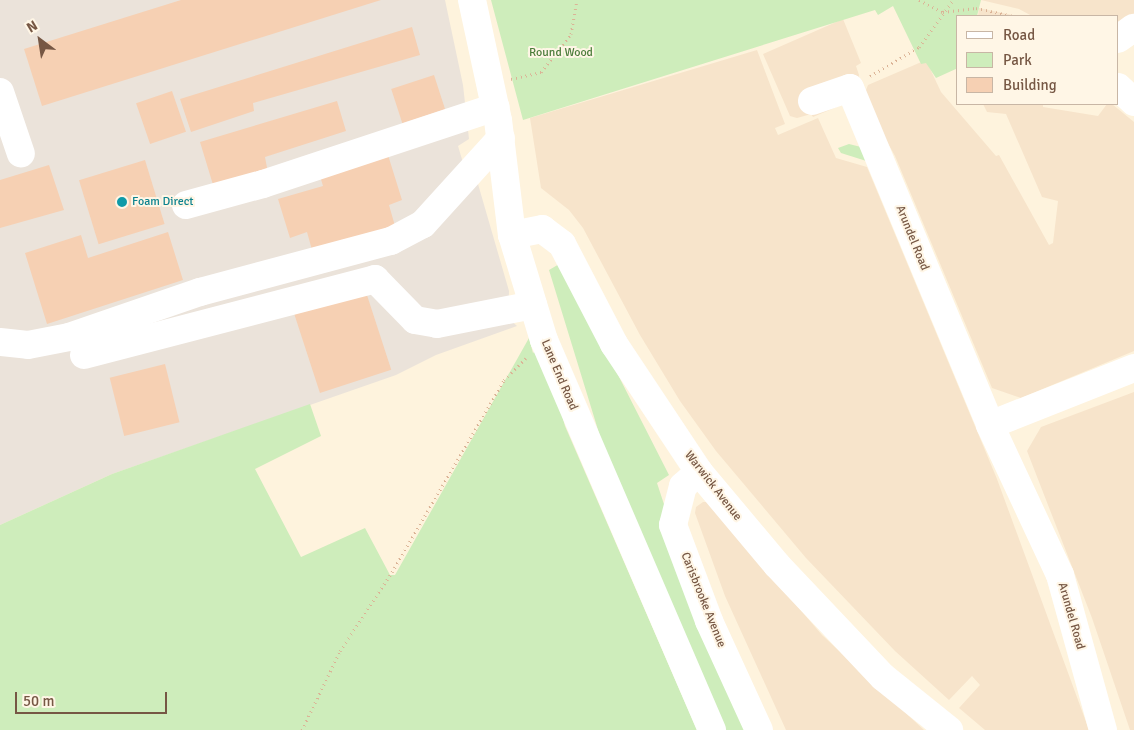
<!DOCTYPE html>
<style>
body{margin:0}
#map{position:relative;width:1134px;height:730px;overflow:hidden;background:#fef3dd;font-family:Signika,sans-serif}
div>[style]{position:absolute}
.residential>*{inset:0;background:#f7e4cb}
.industrial>*{inset:0;background:#ebe3da}
.green>*{inset:0;background:#ceedbb}
.building>*{inset:0;background:#f6d0b3;transform-origin:0 0}
.path>*{height:3px;margin-top:-1.5px;transform-origin:0;background:repeating-linear-gradient(90deg,#dbb396 0 1px,transparent 0 5px)}
.minor>*{height:28px;margin:-14px;padding:0 14px;transform-origin:14px;border-radius:14px;background:#fff}
.dots>*{width:14px;height:14px;translate:-50% -50%;box-sizing:border-box;border:2px solid #fff6e6;border-radius:50%}
span{translate:-50% -50%;white-space:nowrap;text-align:center;line-height:1.15;-webkit-text-stroke:4px #fff6e6;paint-order:stroke}
.park-label{font-size:12px;color:#4c7d3b}
.culture-label{font-size:12px;color:#0d838f}
.left{translate:0 -50%;text-align:left}
.street-label{font-size:12px;color:#765744}
.legend{position:absolute;left:956px;top:15px;width:162px;height:90px;box-sizing:border-box;background:#fff6e6;border:1px solid #c8b6a5;margin:0;padding:6px 9px;list-style:none;font-size:15px;color:#765744}
.legend li{display:flex;align-items:center;gap:10px;height:25px}
.legend b{width:25px;border:1px solid #c8b6a5}
.north{position:absolute;left:15px;top:15px;width:50px;height:50px;-webkit-text-stroke:4px #fff6e6;paint-order:stroke;rotate:329deg;font-size:14px;font-weight:700;line-height:20px;text-align:center;color:#765744}
.north::after{content:'';display:block;margin:auto;width:18px;height:22px;background:#765744;clip-path:polygon(50% 0,100% 100%,50% 72%,0 100%)}
.scale{position:absolute;left:15px;top:692px;width:152px;height:22px;box-sizing:border-box;border:2px solid #765744;border-top:0;padding-left:6px;font-size:15px;line-height:18px;white-space:nowrap;color:#765744;-webkit-text-stroke:4px #fff6e6;paint-order:stroke}
</style>
<div id="map">
<div class="residential">
<div style="clip-path:polygon(981px 0,1134px 0,1134px 25px,1118px 36px,1118px 16px,1032px 16px,1019px 9px)"></div>
<div style="clip-path:polygon(979px 8px,1017px 16px,978px 16px)"></div>
<div style="clip-path:polygon(843px 19px,861px 63px,856px 66px,859px 75px,853px 100px,813px 117px,811px 114px,797px 118px,790px 116px,763px 54px)"></div>
<div style="clip-path:polygon(757px 50px,785px 124px,775px 128px,778px 135px,818px 118px,836px 158px,867px 167px,997px 479px,1089px 730px,985px 730px,959px 708px,980px 685px,972px 676px,949px 700px,895px 651px,806px 558px,716px 451px,680px 401px,640px 335px,583px 228px,569px 210px,541px 188px,530px 118px)"></div>
<div style="clip-path:polygon(926px 60px,941px 92px,996px 156px,999px 155px,1049px 245px,1053px 243px,1058px 201px,1042px 197px,1006px 114px,987px 112px,983px 104px,1043px 104px,1043px 107px,1098px 116px,1107px 104px,1112px 104px,1134px 122px,1134px 351px,1021px 398px,992px 388px,895px 156px,863px 98px,868px 85px)"></div>
<div style="clip-path:polygon(1134px 392px,1134px 730px,1130px 730px,1092px 618px,1027px 451px,1041px 427px)"></div>
<div style="clip-path:polygon(703px 502px,708px 502px,822px 635px,924px 730px,786px 730px,725px 596px,695px 513px,696px 507px)"></div>
</div>
<div class="industrial">
<div style="clip-path:polygon(0 0,445px 0,463px 85px,469px 139px,458px 146px,464px 166px,478px 184px,509px 291px,508px 318px,517px 326px,436px 355px,396px 375px,112px 474px,0 525px)"></div>
</div>
<div class="green">
<div style="clip-path:polygon(491px 0,981px 0,977px 16px,958px 16px,958px 68px,936px 78px,926px 63px,921px 64px,893px 6px,878px 15px,875px 10px,523px 120px)"></div>
<div style="clip-path:polygon(849px 144px,865px 148px,879px 165px,841px 153px,838px 148px)"></div>
<div style="clip-path:polygon(561px 263px,669px 475px,657px 483px,688px 577px,751px 730px,716px 730px,621px 505px,549px 270px)"></div>
<div style="clip-path:polygon(529px 338px,533px 353px,543px 345px,565px 426px,697px 730px,0 730px,0 525px,112px 474px,310px 404px,321px 436px,255px 469px,301px 557px,365px 528px,390px 575px,395px 575px)"></div>
</div>
<div class="building">
<div style="clip-path:polygon(181px 0,381px 0,42px 106px,24px 49px)"></div>
<div style="clip-path:polygon(412px 27px,420px 55px,253px 103px,254px 111px,191px 132px,180px 99px)"></div>
<div style="left:434px;top:75px;width:36px;height:45px;rotate:72deg"></div>
<div style="left:172px;top:91px;width:43px;height:38px;rotate:71deg"></div>
<div style="clip-path:polygon(337px 101px,346px 131px,265px 157px,268px 173px,214px 188px,200px 142px)"></div>
<div style="clip-path:polygon(388px 155px,402px 200px,389px 205px,395px 226px,312px 250px,307px 232px,290px 238px,278px 199px,323px 186px,320px 176px)"></div>
<div style="left:145px;top:160px;width:67px;height:69px;rotate:73deg"></div>
<div style="clip-path:polygon(49px 165px,64px 210px,0 228px,0 180px)"></div>
<div style="clip-path:polygon(168px 232px,183px 280px,47px 324px,25px 253px,81px 235px,88px 258px)"></div>
<div style="left:365px;top:289px;width:85px;height:75px;rotate:72deg"></div>
<div style="left:165px;top:364px;width:60px;height:57px;rotate:76deg"></div>
</div>
<div class="path">
<div style="left:919px;top:0;width:27px;rotate:27deg"></div>
<div style="left:943px;top:12px;width:33px;rotate:-7deg"></div>
<div style="left:976px;top:8px;width:39px;rotate:12deg"></div>
<div style="left:870px;top:76px;width:57px;rotate:-30.6deg"></div>
<div style="left:919px;top:47px;width:58px;rotate:-54.1deg"></div>
<div style="left:511px;top:79px;width:31px;rotate:-13deg"></div>
<div style="left:541px;top:72px;width:48px;rotate:-51.7deg"></div>
<div style="left:571px;top:34px;width:35px;rotate:-80deg"></div>
<div style="left:302px;top:730px;width:88px;rotate:-64.3deg"></div>
<div style="left:340px;top:651px;width:95px;rotate:-56.6deg"></div>
<div style="left:392px;top:572px;width:222px;rotate:-59.7deg"></div>
<div style="left:504px;top:380px;width:31px;rotate:-45deg"></div>
</div>
<div class="minor">
<div style="left:472px;top:0;width:123px;rotate:77.8deg"></div>
<div style="left:498px;top:120px;width:116px;rotate:83.1deg"></div>
<div style="left:512px;top:235px;width:110px;rotate:73.1deg"></div>
<div style="left:544px;top:340px;width:425px;rotate:66.7deg"></div>
<div style="left:1118px;top:39px;width:19px;rotate:-36deg"></div>
<div style="left:1118px;top:87px;width:22px;rotate:43deg"></div>
<div style="left:0;top:92px;width:65px;rotate:71.3deg"></div>
<div style="left:812px;top:101px;width:40px;rotate:-18.9deg"></div>
<div style="left:850px;top:88px;width:365px;rotate:67.4deg"></div>
<div style="left:990px;top:425px;width:166px;rotate:65deg"></div>
<div style="left:1060px;top:575px;width:161px;rotate:74.5deg"></div>
<div style="left:186px;top:205px;width:80px;rotate:-15.3deg"></div>
<div style="left:263px;top:184px;width:245px;rotate:-18.3deg"></div>
<div style="left:512px;top:235px;width:31px;rotate:-11deg"></div>
<div style="left:542px;top:229px;width:25px;rotate:37deg"></div>
<div style="left:562px;top:244px;width:113px;rotate:62.5deg"></div>
<div style="left:614px;top:344px;width:154px;rotate:56.4deg"></div>
<div style="left:699px;top:472px;width:121px;rotate:50deg"></div>
<div style="left:777px;top:565px;width:154px;rotate:46.6deg"></div>
<div style="left:883px;top:677px;width:85px;rotate:38.8deg"></div>
<div style="left:0;top:342px;width:28px;rotate:6deg"></div>
<div style="left:28px;top:345px;width:42px;rotate:-11deg"></div>
<div style="left:69px;top:337px;width:139px;rotate:-19deg"></div>
<div style="left:200px;top:292px;width:198px;rotate:-15deg"></div>
<div style="left:391px;top:241px;width:36px;rotate:-28deg"></div>
<div style="left:423px;top:224px;width:116px;rotate:-47.8deg"></div>
<div style="left:84px;top:355px;width:301px;rotate:-14.6deg"></div>
<div style="left:375px;top:279px;width:57px;rotate:45.7deg"></div>
<div style="left:415px;top:320px;width:22px;rotate:10deg"></div>
<div style="left:437px;top:324px;width:98px;rotate:-11.2deg"></div>
<div style="left:990px;top:425px;width:155px;rotate:-21.6deg"></div>
<div style="left:699px;top:472px;width:21px;rotate:139deg"></div>
<div style="left:683px;top:486px;width:40px;rotate:104.4deg"></div>
<div style="left:673px;top:525px;width:103px;rotate:69.4deg"></div>
<div style="left:709px;top:621px;width:120px;rotate:65.4deg"></div>
</div>
<div class="dots">
<div style="left:122px;top:202px;background:#0f9aa8"></div>
</div>
<div class="park-label">
<span style="left:561px;top:53px">Round Wood</span>
</div>
<div class="culture-label">
<span class="left" style="left:132px;top:202px">Foam Direct</span>
</div>
<div class="street-label">
<span style="left:912px;top:238px;rotate:68deg">Arundel Road</span>
<span style="left:559px;top:375px;rotate:67deg">Lane End Road</span>
<span style="left:713px;top:486px;rotate:52deg">Warwick Avenue</span>
<span style="left:703px;top:600px;rotate:68deg">Carisbrooke Avenue</span>
<span style="left:1071px;top:616px;rotate:74deg">Arundel Road</span>
</div>
<ul class="legend">
<li><b style="height:6px;background:#fff"></b>Road</li>
<li><b style="height:14px;background:#ceedbb"></b>Park</li>
<li><b style="height:14px;background:#f6d0b3"></b>Building</li>
</ul>
<div class="north">N</div>
<div class="scale">50 m</div>
</div>
